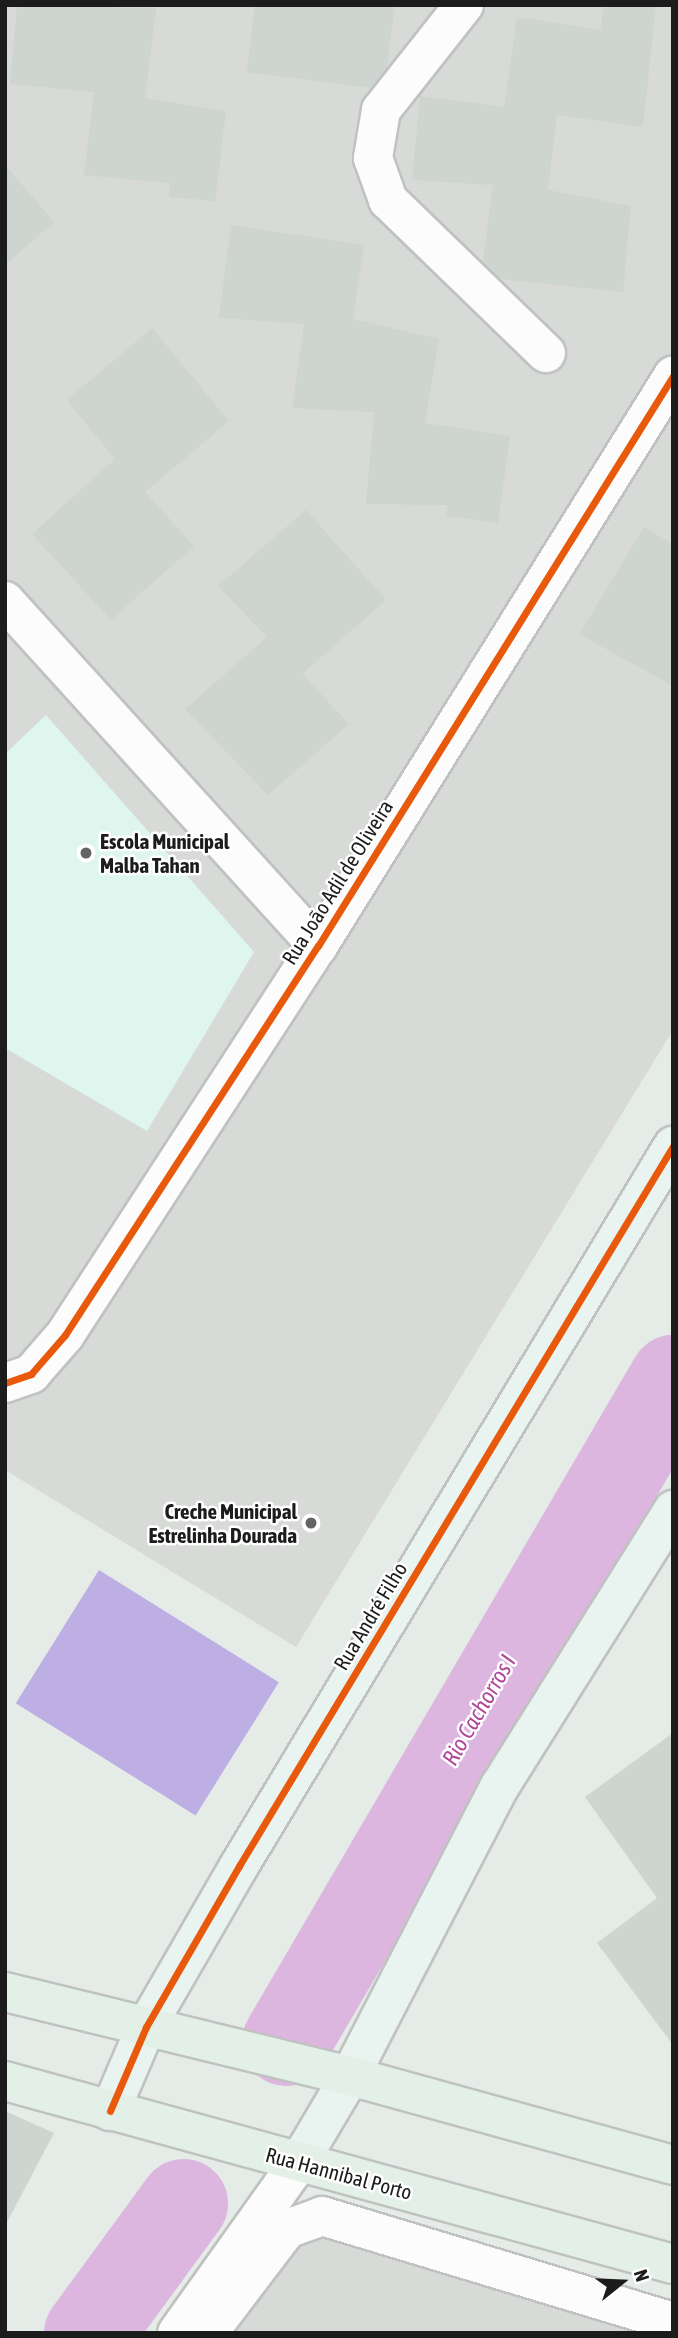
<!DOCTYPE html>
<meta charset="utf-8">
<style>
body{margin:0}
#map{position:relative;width:678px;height:2338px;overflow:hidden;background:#e5ebe7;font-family:"Asap Condensed",sans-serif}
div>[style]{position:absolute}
.residential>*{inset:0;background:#d7dad7}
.education>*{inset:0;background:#dff6ee}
.pitch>*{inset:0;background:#bdaee3;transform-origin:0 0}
.river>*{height:89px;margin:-44.5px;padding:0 44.5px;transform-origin:44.5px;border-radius:44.5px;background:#ddb6e0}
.building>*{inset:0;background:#ced4cf}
.roads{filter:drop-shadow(2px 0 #bfc2c0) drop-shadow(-2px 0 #bfc2c0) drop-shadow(0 2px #bfc2c0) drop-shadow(0 -2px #bfc2c0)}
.street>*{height:38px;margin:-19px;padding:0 19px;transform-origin:19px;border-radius:19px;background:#fbfcfb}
.secondary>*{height:38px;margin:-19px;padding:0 19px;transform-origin:19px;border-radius:19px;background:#e9f3f0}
.primary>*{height:38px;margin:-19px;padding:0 19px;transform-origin:19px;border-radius:19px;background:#e3f0e7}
.cycleway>*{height:7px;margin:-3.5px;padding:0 3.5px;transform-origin:3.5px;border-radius:3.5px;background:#e8590c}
.dots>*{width:19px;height:19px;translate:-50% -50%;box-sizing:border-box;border:4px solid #fff;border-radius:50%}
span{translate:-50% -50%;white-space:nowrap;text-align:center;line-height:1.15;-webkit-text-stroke:5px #fff;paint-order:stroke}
.poi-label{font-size:21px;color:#1c1c1c;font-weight:700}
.left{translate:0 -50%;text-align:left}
.right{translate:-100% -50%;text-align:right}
.street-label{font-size:21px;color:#1c1c1c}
.water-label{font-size:23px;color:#ae4798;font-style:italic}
.frame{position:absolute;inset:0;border:7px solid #1c1c1c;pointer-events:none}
.north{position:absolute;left:587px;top:2247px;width:70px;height:70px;-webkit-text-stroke:5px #fff;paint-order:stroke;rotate:72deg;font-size:19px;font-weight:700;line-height:28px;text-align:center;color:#1c1c1c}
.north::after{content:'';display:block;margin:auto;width:24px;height:32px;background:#1c1c1c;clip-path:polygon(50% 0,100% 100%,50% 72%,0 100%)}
</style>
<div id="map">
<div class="residential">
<div style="clip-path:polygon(5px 5px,673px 5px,673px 1030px,296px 1647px,5px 1470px)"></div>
<div style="clip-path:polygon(307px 2223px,673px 2333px,226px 2333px)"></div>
</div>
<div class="education">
<div style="clip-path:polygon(46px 715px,254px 952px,147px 1131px,5px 1048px,5px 754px)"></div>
</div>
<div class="pitch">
<div style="left:99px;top:1570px;width:212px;height:157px;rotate:32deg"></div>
</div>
<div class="river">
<div style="left:286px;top:2041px;width:767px;rotate:-59.69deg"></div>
<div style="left:88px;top:2333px;width:161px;rotate:-53.8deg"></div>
</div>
<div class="building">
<div style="clip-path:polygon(17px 5px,156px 8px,145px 98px,226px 111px,215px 201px,169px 197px,170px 183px,84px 175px,94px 92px,10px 84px)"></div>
<div style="clip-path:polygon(255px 5px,395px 5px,387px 67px,371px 88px,247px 72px)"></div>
<div style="clip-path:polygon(603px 5px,656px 5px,643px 127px,557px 115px,548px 190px,631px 206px,623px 292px,501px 279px,483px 261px,493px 185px,412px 180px,420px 96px,504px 107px,517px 17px,601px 30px)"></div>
<div style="clip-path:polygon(5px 165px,54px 222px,5px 265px)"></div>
<div style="clip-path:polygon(231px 225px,364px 245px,353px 319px,439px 339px,425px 423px,510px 436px,498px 523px,446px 516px,448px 505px,366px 504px,374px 412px,292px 408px,304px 324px,219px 318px)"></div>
<div style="clip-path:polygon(152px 328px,229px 421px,145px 492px,194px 546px,111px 620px,32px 534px,115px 459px,67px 400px)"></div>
<div style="clip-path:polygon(306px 510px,386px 600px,302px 674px,349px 724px,268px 795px,185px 709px,267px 637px,218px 586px)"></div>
<div style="clip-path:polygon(644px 527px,673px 544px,673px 686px,579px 634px)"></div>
<div style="clip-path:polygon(673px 1733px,673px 2045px,597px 1943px,657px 1898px,585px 1797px)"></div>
<div style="clip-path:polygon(5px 2111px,54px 2133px,5px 2226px)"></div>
</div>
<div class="roads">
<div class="street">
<div style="left:464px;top:5px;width:134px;rotate:128.3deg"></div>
<div style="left:381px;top:110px;width:49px;rotate:99.5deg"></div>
<div style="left:373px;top:158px;width:45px;rotate:70.3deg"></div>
<div style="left:388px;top:200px;width:220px;rotate:44.1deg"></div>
<div style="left:5px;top:601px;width:466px;rotate:47.8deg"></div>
<div style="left:5px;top:1383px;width:28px;rotate:-19deg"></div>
<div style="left:31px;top:1374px;width:52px;rotate:-48.9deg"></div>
<div style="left:65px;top:1335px;width:464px;rotate:-57deg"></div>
<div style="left:318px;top:946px;width:672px;rotate:-58.09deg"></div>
<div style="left:177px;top:2333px;width:210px;rotate:-54.5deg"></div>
<div style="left:208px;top:2333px;width:131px;rotate:-52.8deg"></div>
<div style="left:287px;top:2229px;width:37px;rotate:-20deg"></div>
<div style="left:322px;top:2216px;width:367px;rotate:16.8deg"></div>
</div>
<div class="secondary">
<div style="left:110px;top:2111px;width:91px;rotate:-66.8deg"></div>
<div style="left:146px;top:2027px;width:186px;rotate:-60deg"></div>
<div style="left:239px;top:1866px;width:841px;rotate:-58.92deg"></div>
<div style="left:299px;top:2162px;width:100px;rotate:-59.3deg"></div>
<div style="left:350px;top:2076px;width:326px;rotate:-62.7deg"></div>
<div style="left:500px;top:1786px;width:326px;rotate:-57.9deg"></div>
</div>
<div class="primary">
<div style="left:5px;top:1992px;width:355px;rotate:13.7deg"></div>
<div style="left:350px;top:2076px;width:335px;rotate:15.4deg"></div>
<div style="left:5px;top:2081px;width:693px;rotate:15.32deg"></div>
</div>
</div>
<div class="cycleway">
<div style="left:5px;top:1383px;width:28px;rotate:-19deg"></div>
<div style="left:31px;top:1374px;width:52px;rotate:-48.9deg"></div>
<div style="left:65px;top:1335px;width:464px;rotate:-57deg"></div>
<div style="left:318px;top:946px;width:672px;rotate:-58.09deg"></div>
<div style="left:110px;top:2111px;width:91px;rotate:-66.8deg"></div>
<div style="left:146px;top:2027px;width:186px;rotate:-60deg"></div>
<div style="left:239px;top:1866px;width:841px;rotate:-58.92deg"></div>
</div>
<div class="dots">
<div style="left:86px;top:853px;background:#626463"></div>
<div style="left:311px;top:1523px;background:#626463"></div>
</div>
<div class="poi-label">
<span class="left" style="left:100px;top:853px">Escola Municipal<br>Malba Tahan</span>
<span class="right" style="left:297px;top:1523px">Creche Municipal<br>Estrelinha Dourada</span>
</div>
<div class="street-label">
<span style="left:337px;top:882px;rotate:-58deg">Rua João Adil de Oliveira</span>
<span style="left:370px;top:1616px;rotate:-59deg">Rua André Filho</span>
<span style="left:339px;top:2173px;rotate:15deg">Rua Hannibal Porto</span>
</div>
<div class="water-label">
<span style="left:479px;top:1710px;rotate:-60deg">Rio Cachorros I</span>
</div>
<div class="frame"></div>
<div class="north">N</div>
</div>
